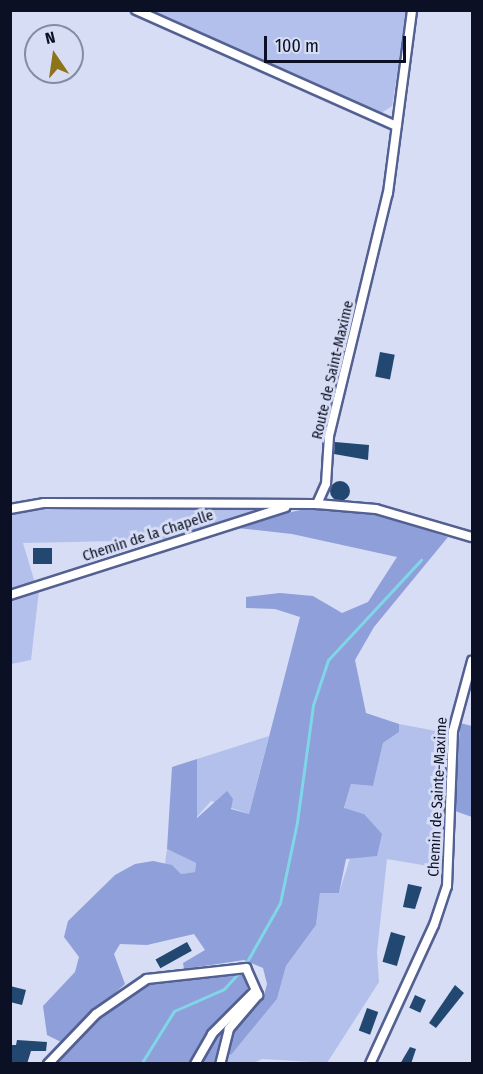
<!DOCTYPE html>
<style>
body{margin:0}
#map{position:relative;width:483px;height:1074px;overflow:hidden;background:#d6ddf4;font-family:"Fira Sans Condensed",sans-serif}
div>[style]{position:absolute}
.green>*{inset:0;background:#b3c0eb}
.forest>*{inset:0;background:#8f9fd9}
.stream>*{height:3px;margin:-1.5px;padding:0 1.5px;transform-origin:1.5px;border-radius:1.5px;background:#7fd6e7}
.building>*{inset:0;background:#224871;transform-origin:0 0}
.round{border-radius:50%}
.roads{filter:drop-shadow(2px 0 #536092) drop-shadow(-2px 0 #536092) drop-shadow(0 2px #536092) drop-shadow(0 -2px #536092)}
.street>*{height:8px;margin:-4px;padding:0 4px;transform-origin:4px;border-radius:4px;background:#fff}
span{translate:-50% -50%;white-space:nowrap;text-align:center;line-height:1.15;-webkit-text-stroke:6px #d6ddf4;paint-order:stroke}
.street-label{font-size:15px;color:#0b1024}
.frame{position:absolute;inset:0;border:12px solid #0b1024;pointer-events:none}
.north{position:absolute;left:24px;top:24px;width:60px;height:60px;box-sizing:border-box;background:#d6ddf4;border:2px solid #858ba1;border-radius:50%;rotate:347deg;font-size:16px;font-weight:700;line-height:24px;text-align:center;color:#0b1024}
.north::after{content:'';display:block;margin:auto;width:21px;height:27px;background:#8e7419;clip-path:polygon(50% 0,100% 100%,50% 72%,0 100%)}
.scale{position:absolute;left:264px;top:36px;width:142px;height:27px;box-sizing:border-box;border:3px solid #0b1024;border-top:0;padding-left:8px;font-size:18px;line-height:21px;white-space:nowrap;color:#0b1024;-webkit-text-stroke:4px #d6ddf4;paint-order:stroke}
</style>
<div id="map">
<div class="green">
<div style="clip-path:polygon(147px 11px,407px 11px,392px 106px,380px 114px)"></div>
<div style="clip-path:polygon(46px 506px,276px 507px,165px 540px,23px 543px,35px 583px,11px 592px,10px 512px)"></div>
<div style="clip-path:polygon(39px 590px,31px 660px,11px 664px,10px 597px)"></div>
<div style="clip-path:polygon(399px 724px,447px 733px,446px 869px,387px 859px,377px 952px,379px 982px,327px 1063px,262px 1059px,254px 1063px,223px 1064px,226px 1053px,231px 1055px,277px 999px,286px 966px,316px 925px,320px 893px,339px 893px,364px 814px,344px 809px,351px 784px,373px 786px,383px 743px,399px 732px)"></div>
<div style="clip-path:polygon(269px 736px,249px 814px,211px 801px,196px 818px,197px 759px)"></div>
<div style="clip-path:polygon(167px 849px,196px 863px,195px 872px,181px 874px,165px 863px)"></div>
</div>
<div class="forest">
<div style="clip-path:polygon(310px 508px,372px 513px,448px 537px,374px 627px,355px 660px,366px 713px,399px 724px,399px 732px,383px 743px,373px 786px,351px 784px,344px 808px,364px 814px,382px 834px,377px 856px,346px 859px,339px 893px,320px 893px,316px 925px,286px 966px,277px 999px,231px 1055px,226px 1053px,230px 1035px,263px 999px,267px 984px,263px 968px,244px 960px,184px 969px,183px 963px,205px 950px,194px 934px,147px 945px,120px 944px,114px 954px,125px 984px,61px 1042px,47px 1035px,43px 1006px,75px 972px,79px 957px,64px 937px,68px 921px,115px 875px,135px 864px,153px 861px,172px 865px,181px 874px,195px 872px,196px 863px,167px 849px,172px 767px,197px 759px,197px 818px,227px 791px,233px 799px,231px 809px,249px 814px,300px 617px,275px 609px,246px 608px,246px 597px,280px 593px,313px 596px,342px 613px,368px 602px,397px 557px,292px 534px,237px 528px,240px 523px)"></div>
<div style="clip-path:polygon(460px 723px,472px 726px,472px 817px,455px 811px)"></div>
<div style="clip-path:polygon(236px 971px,248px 979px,247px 994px,199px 1044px,189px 1063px,54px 1064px,101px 1014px,143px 984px)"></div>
<div style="clip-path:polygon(222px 1029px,216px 1063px,200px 1064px,213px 1040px)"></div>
</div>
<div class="stream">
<div style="left:245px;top:965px;width:71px;rotate:-60.6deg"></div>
<div style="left:280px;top:903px;width:83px;rotate:-78.1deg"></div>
<div style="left:297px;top:822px;width:118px;rotate:-82.2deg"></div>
<div style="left:313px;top:705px;width:47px;rotate:-71.6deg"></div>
<div style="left:328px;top:660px;width:137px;rotate:-47.1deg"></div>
<div style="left:141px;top:1064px;width:62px;rotate:-58.1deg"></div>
<div style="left:174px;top:1011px;width:55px;rotate:-23.7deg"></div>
<div style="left:224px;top:989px;width:25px;rotate:-48deg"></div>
</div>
<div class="building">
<div style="left:380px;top:352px;width:15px;height:25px;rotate:11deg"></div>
<div style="clip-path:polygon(335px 442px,369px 445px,368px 460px,334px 454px)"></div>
<div class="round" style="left:330px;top:481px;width:20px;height:20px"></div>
<div style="left:33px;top:548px;width:19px;height:16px"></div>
<div style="clip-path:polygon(408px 884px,422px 887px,415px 909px,403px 907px)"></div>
<div style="left:391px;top:932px;width:15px;height:31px;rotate:16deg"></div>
<div style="left:187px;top:942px;width:10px;height:36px;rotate:61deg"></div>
<div style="clip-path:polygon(455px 985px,464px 993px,436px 1028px,429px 1023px)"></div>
<div style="clip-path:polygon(10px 986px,26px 990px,22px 1005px,10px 1002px)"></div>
<div style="left:415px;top:995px;width:12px;height:14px;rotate:24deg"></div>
<div style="left:367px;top:1008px;width:12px;height:24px;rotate:20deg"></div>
<div style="clip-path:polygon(17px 1040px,47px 1042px,46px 1051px,31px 1051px,27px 1064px,10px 1064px,10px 1045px,16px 1045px)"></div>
<div style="clip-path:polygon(410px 1047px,416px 1049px,411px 1064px,400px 1064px)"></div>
</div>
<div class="roads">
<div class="street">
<div style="left:136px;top:10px;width:285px;rotate:24deg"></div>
<div style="left:317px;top:504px;width:59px;rotate:4.8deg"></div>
<div style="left:376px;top:509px;width:100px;rotate:16.3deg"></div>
<div style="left:10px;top:509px;width:35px;rotate:-10deg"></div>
<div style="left:44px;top:503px;width:273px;rotate:0.2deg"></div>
<div style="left:317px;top:504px;width:22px;rotate:-66deg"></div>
<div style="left:326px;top:484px;width:48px;rotate:-86.4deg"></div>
<div style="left:329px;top:436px;width:250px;rotate:-76.4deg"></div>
<div style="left:388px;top:193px;width:185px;rotate:-82.5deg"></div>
<div style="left:10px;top:595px;width:289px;rotate:-17.7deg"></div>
<div style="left:48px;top:1064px;width:69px;rotate:-46.2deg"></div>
<div style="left:96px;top:1014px;width:62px;rotate:-34.5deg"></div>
<div style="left:147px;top:979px;width:100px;rotate:-6.3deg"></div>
<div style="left:246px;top:968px;width:30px;rotate:66deg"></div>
<div style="left:258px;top:995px;width:45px;rotate:130.5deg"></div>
<div style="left:229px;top:1029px;width:36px;rotate:104deg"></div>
<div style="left:195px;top:1064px;width:34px;rotate:-60deg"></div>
<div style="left:212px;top:1034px;width:61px;rotate:-45deg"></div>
<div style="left:370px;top:1064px;width:153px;rotate:-65.3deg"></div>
<div style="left:434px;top:925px;width:41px;rotate:-71.6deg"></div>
<div style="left:447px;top:886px;width:155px;rotate:-87.8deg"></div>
<div style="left:453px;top:731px;width:73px;rotate:-74.8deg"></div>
</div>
</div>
<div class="street-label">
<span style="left:333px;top:370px;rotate:-77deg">Route de Saint-Maxime</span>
<span style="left:148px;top:536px;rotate:-18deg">Chemin de la Chapelle</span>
<span style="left:438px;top:797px;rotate:-87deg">Chemin de Sainte-Maxime</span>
</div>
<div class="frame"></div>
<div class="north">N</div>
<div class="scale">100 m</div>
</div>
